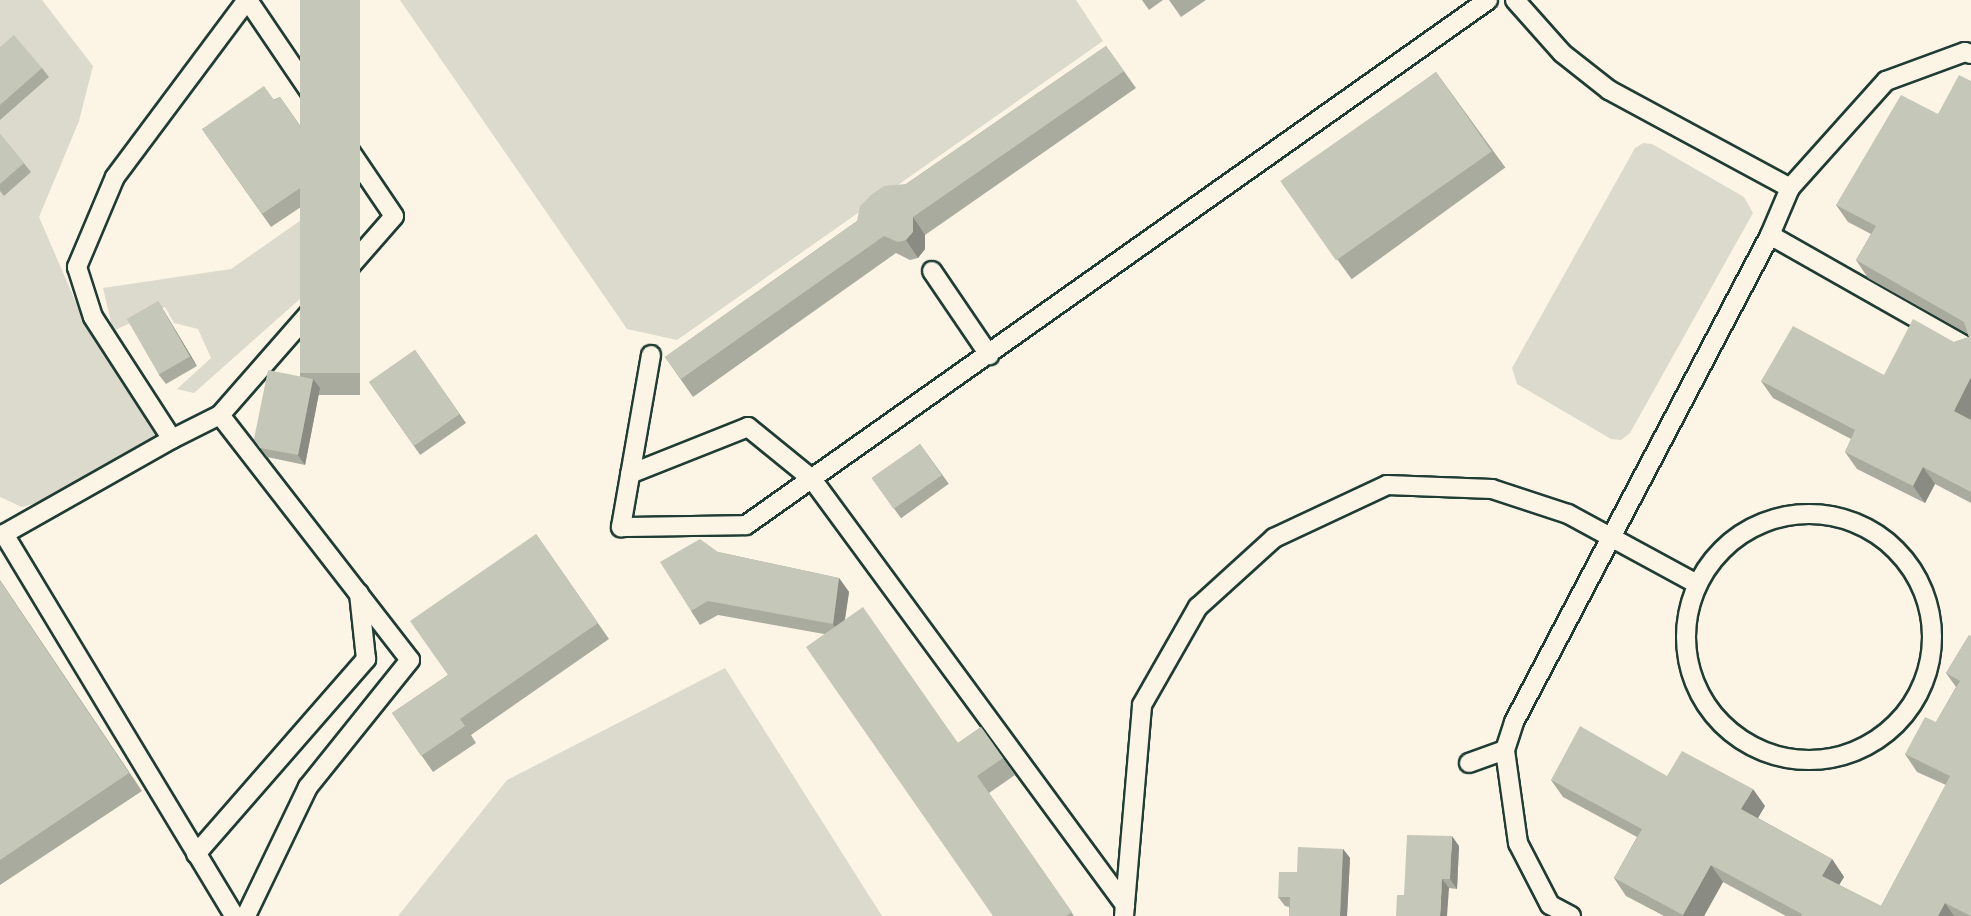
<!DOCTYPE html>
<style>
body{margin:0}
#map{position:relative;width:1971px;height:916px;overflow:hidden;background:#fcf5e5;font-family:"Gochi Hand",sans-serif}
div>[style]{position:absolute}
.green>*{inset:0;background:#dcdacc}
.roads{filter:drop-shadow(2px 0 #1f3d34) drop-shadow(-2px 0 #1f3d34) drop-shadow(0 2px #1f3d34) drop-shadow(0 -2px #1f3d34)}
.lane>*{height:18px;margin:-9px;padding:0 9px;transform-origin:9px;border-radius:9px;background:#fcf5e5}
.lane>.ring{margin:-9px;padding:0;box-sizing:content-box;background:none;border:18px solid #fcf5e5;border-radius:50%}
.wall>*{inset:0;background:#a9ab9f;transform-origin:0 0}
.shaded-wall>*{inset:0;background:#8a8b82}
.building>*{inset:0;background:#c5c7b9;transform-origin:0 0}
span{translate:-50% -50%;white-space:nowrap;text-align:center;line-height:1.15;-webkit-text-stroke:6px #fcf5e5;paint-order:stroke}
</style>
<div id="map">
<div class="green">
<div style="clip-path:polygon(0 0,42px 0,93px 66px,79px 121px,39px 217px,84px 321px,158px 437px,102px 484px,22px 507px,0 497px)"></div>
<div style="clip-path:polygon(400px 0,1076px 0,1103px 41px,677px 340px,627px 329px)"></div>
<div style="clip-path:polygon(1643px 143px,1652px 144px,1744px 197px,1753px 213px,1630px 433px,1621px 440px,1611px 439px,1517px 384px,1512px 368px,1635px 148px)"></div>
<div style="clip-path:polygon(301px 220px,353px 225px,345px 259px,194px 393px,177px 389px,211px 358px,198px 329px,174px 323px,165px 307px,113px 331px,103px 288px,231px 269px)"></div>
<div style="clip-path:polygon(725px 668px,882px 916px,398px 916px,507px 780px)"></div>
</div>
<div class="roads">
<div class="lane">
<div style="left:247px;top:0;width:221px;rotate:126.7deg"></div>
<div style="left:115px;top:177px;width:98px;rotate:112.9deg"></div>
<div style="left:77px;top:267px;width:52px;rotate:72.3deg"></div>
<div style="left:93px;top:317px;width:145px;rotate:57.1deg"></div>
<div style="left:172px;top:439px;width:54px;rotate:-26.6deg"></div>
<div style="left:220px;top:415px;width:264px;rotate:-48.8deg"></div>
<div style="left:394px;top:216px;width:261px;rotate:-124.1deg"></div>
<div style="left:1515px;top:0;width:71px;rotate:48.4deg"></div>
<div style="left:1562px;top:53px;width:60px;rotate:38.2deg"></div>
<div style="left:1609px;top:90px;width:206px;rotate:28.4deg"></div>
<div style="left:1770px;top:235px;width:231px;rotate:29.6deg"></div>
<div style="left:932px;top:271px;width:102px;rotate:55.8deg"></div>
<div style="left:651px;top:355px;width:175px;rotate:99.9deg"></div>
<div style="left:621px;top:527px;width:125px;rotate:-0.9deg"></div>
<div style="left:746px;top:525px;width:909px;rotate:-35.28deg"></div>
<div style="left:220px;top:415px;width:310px;rotate:52.2deg"></div>
<div style="left:410px;top:660px;width:163px;rotate:128.8deg"></div>
<div style="left:308px;top:787px;width:143px;rotate:115.7deg"></div>
<div style="left:172px;top:439px;width:193px;rotate:150.5deg"></div>
<div style="left:4px;top:534px;width:446px;rotate:58.9deg"></div>
<div style="left:630px;top:474px;width:127px;rotate:-21.7deg"></div>
<div style="left:748px;top:427px;width:82px;rotate:39.1deg"></div>
<div style="left:812px;top:479px;width:529px;rotate:53.69deg"></div>
<div class="ring" style="left:1686px;top:514px;width:228px;height:228px"></div>
<div style="left:1469px;top:763px;width:38px;rotate:-20deg"></div>
<div style="left:196px;top:854px;width:259px;rotate:-48.9deg"></div>
<div style="left:366px;top:659px;width:66px;rotate:-96.1deg"></div>
<div style="left:1124px;top:916px;width:212px;rotate:-85.1deg"></div>
<div style="left:1142px;top:705px;width:113px;rotate:-60.3deg"></div>
<div style="left:1198px;top:607px;width:103px;rotate:-42.2deg"></div>
<div style="left:1274px;top:538px;width:125px;rotate:-25.1deg"></div>
<div style="left:1387px;top:485px;width:105px;rotate:2.2deg"></div>
<div style="left:1492px;top:489px;width:80px;rotate:18.2deg"></div>
<div style="left:1568px;top:514px;width:147px;rotate:28.5deg"></div>
<div style="left:1571px;top:916px;width:24px;rotate:-152deg"></div>
<div style="left:1550px;top:905px;width:70px;rotate:-117.3deg"></div>
<div style="left:1518px;top:843px;width:94px;rotate:-98deg"></div>
<div style="left:1505px;top:750px;width:29px;rotate:-72deg"></div>
<div style="left:1514px;top:722px;width:550px;rotate:-62.27deg"></div>
<div style="left:1770px;top:235px;width:51px;rotate:-66.9deg"></div>
<div style="left:1790px;top:188px;width:144px;rotate:-48.1deg"></div>
<div style="left:1886px;top:81px;width:84px;rotate:-20.2deg"></div>
<div style="left:1965px;top:52px;width:6px;rotate:18deg"></div>
</div>
</div>
<div class="wall">
<div style="left:300px;top:0;width:60px;height:395px"></div>
<div style="clip-path:polygon(1142px 0,1163px 0,1149px 10px)"></div>
<div style="clip-path:polygon(1169px 0,1206px 0,1181px 17px)"></div>
<div style="clip-path:polygon(1106px 46px,1136px 88px,925px 235px,925px 249px,918px 258px,910px 260px,896px 253px,693px 397px,665px 357px,857px 221px,906px 184px)"></div>
<div style="clip-path:polygon(0 47px,42px 68px,49px 77px,0 120px)"></div>
<div style="left:1436px;top:72px;width:118px;height:190px;rotate:54deg"></div>
<div style="clip-path:polygon(1971px 81px,1971px 503px,1935px 484px,1925px 503px,1857px 469px,1845px 452px,1851px 439px,1773px 398px,1761px 381px,1884px 375px,1954px 342px,1969px 337px,1968px 334px,1868px 278px,1856px 260px,1871px 234px,1848px 222px,1836px 205px,1938px 114px)"></div>
<div style="clip-path:polygon(280px 97px,330px 168px,326px 172px,334px 185px,271px 227px,202px 129px)"></div>
<div style="clip-path:polygon(0 134px,31px 172px,4px 196px,0 191px)"></div>
<div style="clip-path:polygon(158px 301px,197px 366px,166px 384px,159px 375px)"></div>
<div style="left:415px;top:350px;width:89px;height:56px;rotate:55deg"></div>
<div style="clip-path:polygon(313px 379px,320px 388px,305px 465px,267px 457px,254px 439px)"></div>
<div style="left:920px;top:444px;width:49px;height:59px;rotate:54deg"></div>
<div style="clip-path:polygon(536px 534px,609px 639px,471px 735px,476px 743px,433px 772px,392px 713px,448px 675px)"></div>
<div style="clip-path:polygon(718px 552px,839px 578px,849px 592px,845px 620px,958px 743px,981px 727px,1015px 775px,989px 793px,1074px 916px,993px 916px,824px 634px,718px 615px,700px 625px,691px 611px)"></div>
<div style="clip-path:polygon(0 580px,142px 791px,0 885px)"></div>
<div style="clip-path:polygon(1969px 635px,1971px 916px,1786px 916px,1723px 882px,1704px 916px,1664px 916px,1626px 896px,1614px 878px,1637px 837px,1563px 797px,1551px 780px,1667px 776px,1765px 806px,1758px 818px,1832px 859px,1844px 877px,1839px 885px,1881px 906px,1946px 785px,1917px 772px,1905px 754px,1936px 722px,1956px 687px,1946px 673px)"></div>
<div style="clip-path:polygon(1459px 846px,1457px 889px,1449px 888px,1404px 895px)"></div>
<div style="clip-path:polygon(1343px 849px,1350px 858px,1347px 916px,1289px 916px,1289px 907px,1285px 906px,1278px 897px,1297px 872px)"></div>
</div>
<div class="shaded-wall">
<div style="clip-path:polygon(913px 217px,925px 235px,925px 249px,918px 258px,906px 240px)"></div>
<div style="clip-path:polygon(158px 301px,197px 366px,190px 356px)"></div>
<div style="clip-path:polygon(1971px 377px,1971px 418px,1966px 428px,1954px 411px)"></div>
<div style="clip-path:polygon(313px 379px,320px 388px,305px 465px,298px 455px)"></div>
<div style="clip-path:polygon(1923px 467px,1935px 484px,1925px 503px,1913px 486px)"></div>
<div style="clip-path:polygon(839px 578px,849px 592px,842px 637px,833px 624px)"></div>
<div style="clip-path:polygon(1753px 789px,1765px 806px,1753px 826px,1741px 809px)"></div>
<div style="clip-path:polygon(1452px 836px,1459px 846px,1457px 889px,1450px 879px)"></div>
<div style="clip-path:polygon(1343px 849px,1350px 858px,1347px 916px,1340px 916px)"></div>
<div style="clip-path:polygon(1832px 859px,1844px 877px,1834px 893px,1822px 876px)"></div>
<div style="clip-path:polygon(1711px 865px,1723px 882px,1704px 916px,1683px 916px,1683px 915px)"></div>
<div style="clip-path:polygon(1442px 879px,1449px 888px,1447px 916px,1440px 916px)"></div>
<div style="clip-path:polygon(1945px 903px,1954px 916px,1938px 916px)"></div>
</div>
<div class="building">
<div style="left:300px;top:0;width:60px;height:373px"></div>
<div style="clip-path:polygon(14px 35px,42px 68px,0 105px,0 47px)"></div>
<div style="clip-path:polygon(1106px 46px,1124px 71px,913px 217px,913px 232px,906px 240px,898px 242px,884px 236px,681px 379px,665px 357px,857px 221px,860px 206px,871px 195px,884px 186px,906px 184px)"></div>
<div style="left:1436px;top:72px;width:97px;height:190px;rotate:55deg"></div>
<div style="clip-path:polygon(1959px 75px,1971px 81px,1971px 377px,1954px 411px,1971px 420px,1971px 492px,1923px 467px,1913px 486px,1845px 452px,1855px 430px,1761px 381px,1793px 326px,1884px 375px,1913px 319px,1954px 342px,1969px 337px,1964px 322px,1856px 260px,1876px 226px,1836px 205px,1901px 95px,1938px 114px)"></div>
<div style="clip-path:polygon(264px 86px,274px 100px,280px 97px,320px 155px,316px 159px,325px 171px,262px 214px,202px 129px)"></div>
<div style="clip-path:polygon(0 134px,24px 163px,0 184px)"></div>
<div style="left:158px;top:301px;width:64px;height:36px;rotate:60deg"></div>
<div style="left:415px;top:350px;width:78px;height:56px;rotate:55deg"></div>
<div style="clip-path:polygon(268px 370px,313px 379px,298px 455px,260px 448px,254px 439px)"></div>
<div style="left:920px;top:444px;width:38px;height:59px;rotate:55deg"></div>
<div style="clip-path:polygon(536px 534px,598px 623px,460px 719px,465px 726px,421px 756px,392px 713px,448px 675px,410px 621px)"></div>
<div style="clip-path:polygon(700px 539px,718px 552px,839px 578px,833px 624px,708px 601px,691px 611px,660px 562px)"></div>
<div style="clip-path:polygon(0 581px,129px 773px,0 860px)"></div>
<div style="clip-path:polygon(863px 607px,958px 743px,981px 727px,1003px 758px,977px 776px,1072px 912px,1066px 916px,993px 916px,806px 647px)"></div>
<div style="clip-path:polygon(1969px 635px,1971px 636px,1971px 916px,1945px 903px,1938px 916px,1801px 916px,1802px 914px,1711px 865px,1683px 915px,1614px 878px,1642px 829px,1551px 780px,1580px 726px,1667px 776px,1682px 751px,1753px 789px,1741px 809px,1832px 859px,1822px 876px,1881px 906px,1950px 776px,1905px 754px,1925px 717px,1936px 722px,1960px 681px,1946px 673px)"></div>
<div style="clip-path:polygon(1407px 835px,1452px 836px,1450px 879px,1442px 879px,1440px 916px,1396px 916px,1397px 895px,1404px 895px)"></div>
<div style="clip-path:polygon(1298px 847px,1343px 849px,1340px 916px,1289px 916px,1290px 897px,1278px 897px,1279px 872px,1297px 872px)"></div>
</div>
</div>
